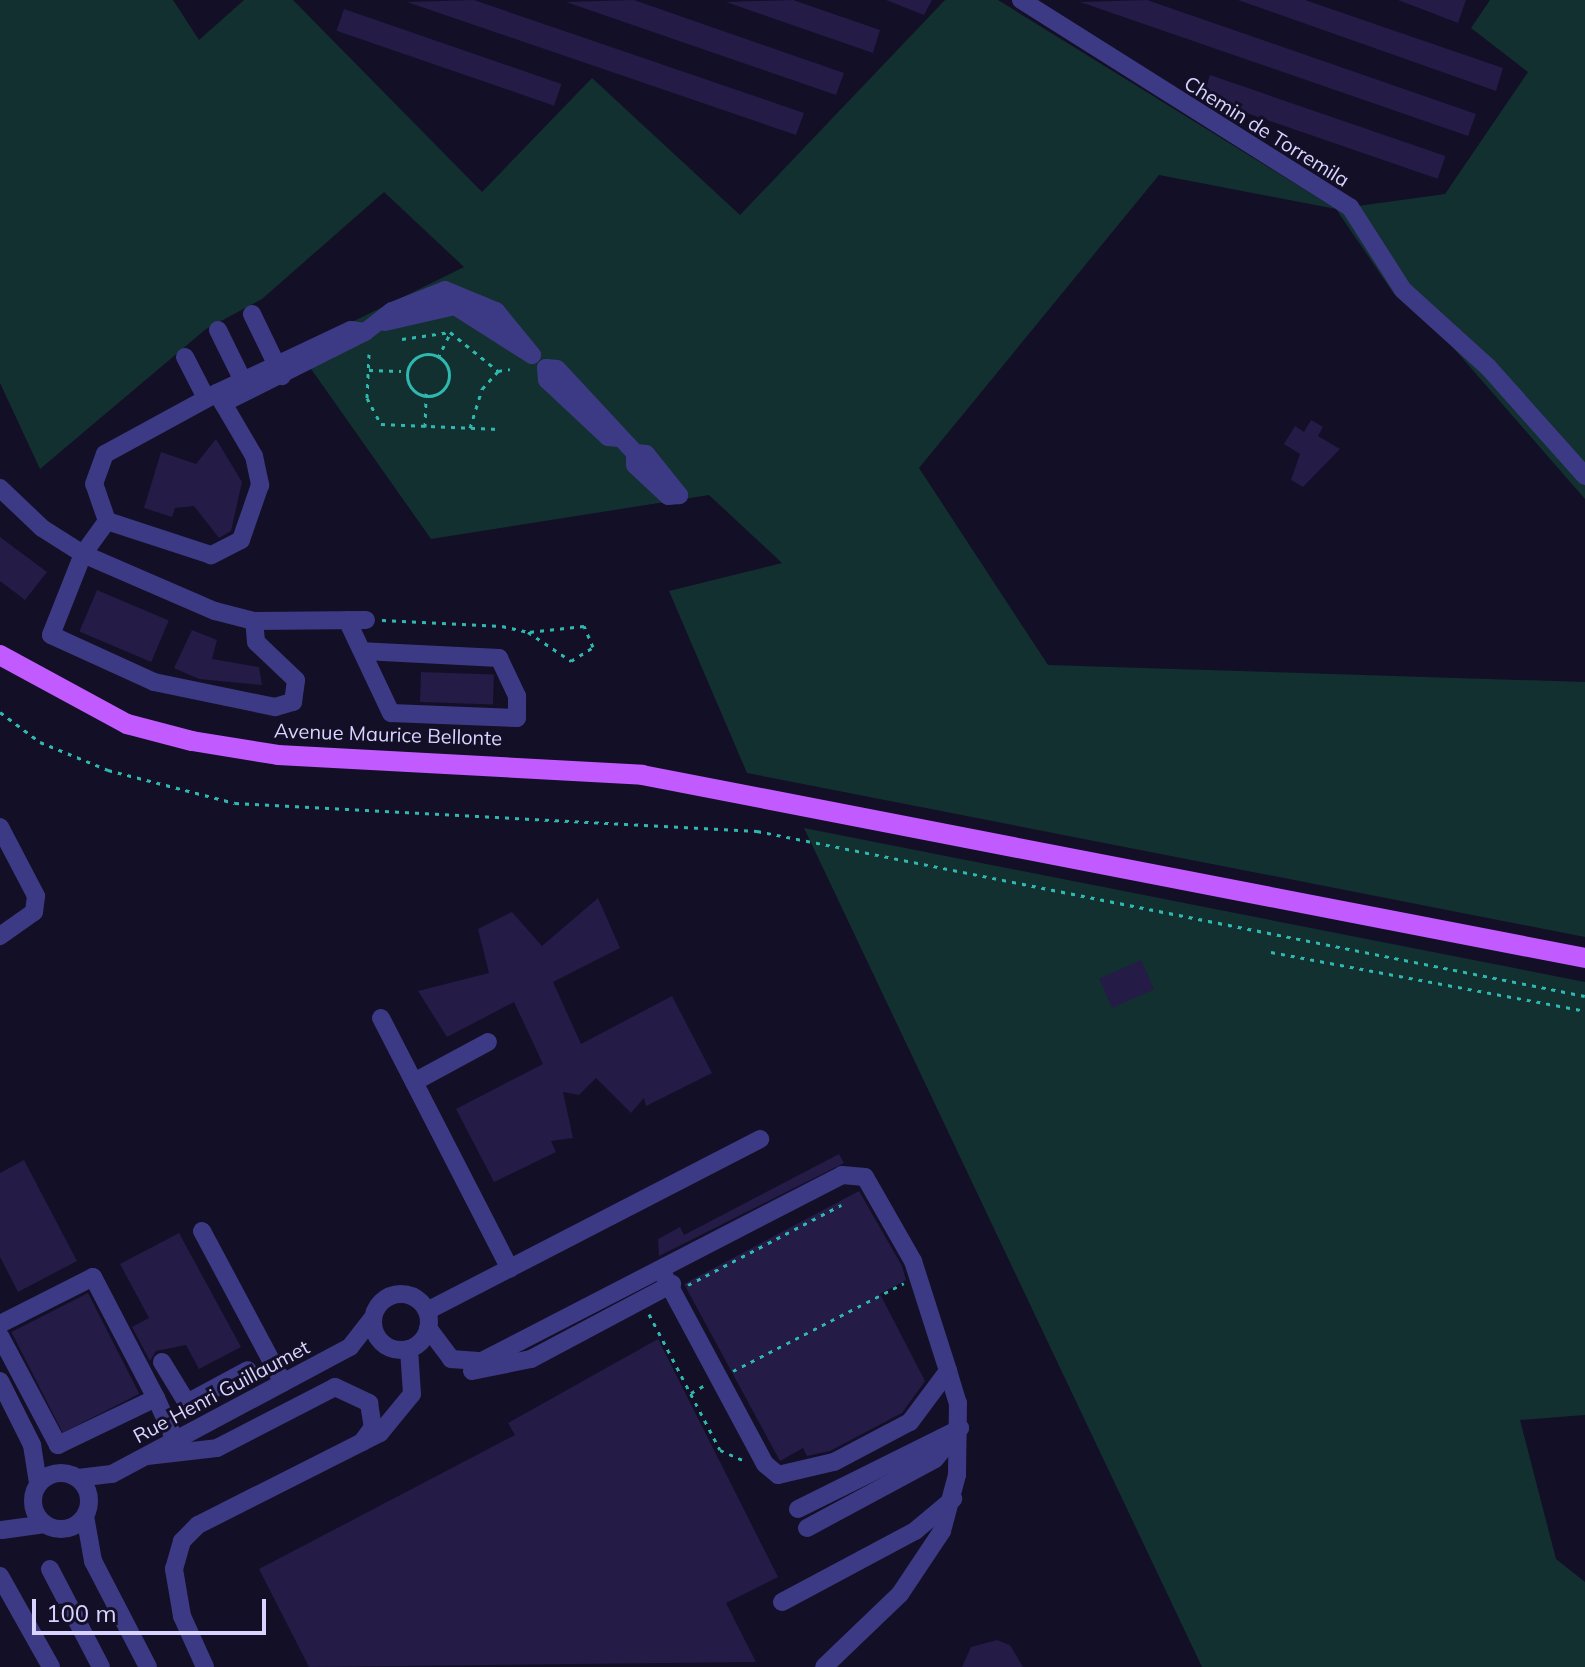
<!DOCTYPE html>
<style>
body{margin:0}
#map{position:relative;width:1585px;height:1667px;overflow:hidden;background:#130f26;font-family:Mulish,sans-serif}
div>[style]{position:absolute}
.green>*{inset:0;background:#12302f}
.building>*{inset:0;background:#241b47;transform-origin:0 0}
.path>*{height:3px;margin-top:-1.5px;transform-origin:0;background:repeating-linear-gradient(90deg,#2fb8b0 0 4px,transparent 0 10px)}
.path>.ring{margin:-1.5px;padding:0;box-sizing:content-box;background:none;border:3px solid #2fb8b0;border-radius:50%}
.minor>*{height:18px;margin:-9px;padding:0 9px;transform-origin:9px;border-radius:9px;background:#3d3a85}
.minor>.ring{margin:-9px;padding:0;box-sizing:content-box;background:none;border:18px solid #3d3a85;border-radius:50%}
.major>*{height:20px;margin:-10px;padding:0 10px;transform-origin:10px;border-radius:10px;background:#c25bff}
span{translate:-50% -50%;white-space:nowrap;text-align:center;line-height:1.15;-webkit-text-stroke:6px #130f26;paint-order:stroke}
.street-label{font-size:20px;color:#d9d4ff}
.scale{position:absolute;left:32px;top:1599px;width:234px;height:36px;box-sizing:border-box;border:4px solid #d9d4ff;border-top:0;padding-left:10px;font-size:24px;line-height:28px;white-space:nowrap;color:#d9d4ff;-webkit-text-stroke:6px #130f26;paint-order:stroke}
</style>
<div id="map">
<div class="green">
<div style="clip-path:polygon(0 0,173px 0,199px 40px,244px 0,293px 0,482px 192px,592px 78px,740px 215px,945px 0,998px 0,1336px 209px,1445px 194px,1528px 72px,1471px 28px,1490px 0,1585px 0,1585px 499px,1450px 344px,1394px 294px,1336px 209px,1159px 175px,919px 468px,1048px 665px,1585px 682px,1585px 937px,747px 773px,669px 591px,782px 563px,709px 495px,431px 539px,297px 349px,464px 267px,384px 192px,262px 299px,206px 329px,40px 469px,0 383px)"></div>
<div style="clip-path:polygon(804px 828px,1585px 982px,1585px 1415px,1520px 1420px,1556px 1559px,1585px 1582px,1585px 1667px,1202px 1667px)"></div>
</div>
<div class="building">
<div style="clip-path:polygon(474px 0,804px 113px,796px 135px,407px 2px)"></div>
<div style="clip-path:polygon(634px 0,844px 73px,836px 95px,566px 2px)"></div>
<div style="clip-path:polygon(793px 0,880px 30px,873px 53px,726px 2px)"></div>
<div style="clip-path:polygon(886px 0,932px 0,924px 15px)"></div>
<div style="clip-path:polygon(1147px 0,1476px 114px,1468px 136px,1080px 2px)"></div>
<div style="clip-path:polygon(1238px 0,1305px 0,1503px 68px,1496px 91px)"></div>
<div style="clip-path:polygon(1398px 0,1466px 0,1458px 23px)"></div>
<div style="left:344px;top:9px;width:230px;height:23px;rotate:19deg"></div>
<div style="left:1210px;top:75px;width:249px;height:24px;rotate:19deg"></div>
<div style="clip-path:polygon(1311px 420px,1323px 427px,1318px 436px,1340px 449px,1303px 487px,1291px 480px,1300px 454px,1284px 444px,1295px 426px,1304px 432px)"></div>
<div style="clip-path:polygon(216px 439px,242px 482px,231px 531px,219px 538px,194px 506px,175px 508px,172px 517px,144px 508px,161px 452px,196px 464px)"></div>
<div style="clip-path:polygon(0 537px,47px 572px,25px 600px,0 581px)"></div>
<div style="left:97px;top:590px;width:78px;height:45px;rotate:23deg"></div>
<div style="clip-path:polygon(192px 630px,217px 640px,212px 659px,259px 667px,262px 685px,199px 679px,174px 668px)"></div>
<div style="left:421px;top:672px;width:73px;height:30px;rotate:2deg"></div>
<div style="clip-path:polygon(598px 898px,620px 948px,553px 982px,581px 1044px,672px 996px,712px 1073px,646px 1106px,644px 1098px,631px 1113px,596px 1078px,579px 1095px,563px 1092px,573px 1138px,551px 1141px,556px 1152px,494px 1182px,456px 1109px,543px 1064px,514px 1002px,447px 1037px,418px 991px,489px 973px,478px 929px,512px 912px,542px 946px)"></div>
<div style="left:1141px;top:960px;width:32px;height:46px;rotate:66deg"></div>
<div style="clip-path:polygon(839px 1154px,844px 1163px,659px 1256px,658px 1239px,680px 1227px,684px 1235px)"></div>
<div style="clip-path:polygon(24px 1160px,77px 1261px,18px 1292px,0 1257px,0 1173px)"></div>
<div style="clip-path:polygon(859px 1191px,902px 1266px,906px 1280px,880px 1294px,925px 1381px,902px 1413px,830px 1451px,807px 1456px,803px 1448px,780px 1461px,684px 1284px)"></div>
<div style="clip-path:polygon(179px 1233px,241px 1347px,199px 1369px,186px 1345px,156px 1351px,150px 1361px,132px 1327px,149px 1318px,120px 1264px)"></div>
<div style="left:88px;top:1293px;width:113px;height:86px;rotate:63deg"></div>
<div style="clip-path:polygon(658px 1339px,778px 1577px,726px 1603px,756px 1662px,309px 1667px,259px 1569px,515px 1435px,508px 1423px)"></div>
<div style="clip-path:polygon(997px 1640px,1010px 1645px,1023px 1667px,962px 1667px,971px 1647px)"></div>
</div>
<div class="path">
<div style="left:402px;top:339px;width:49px;rotate:-8.3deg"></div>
<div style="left:450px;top:332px;width:62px;rotate:39.1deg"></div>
<div style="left:369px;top:354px;width:44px;rotate:92.6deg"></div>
<div style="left:367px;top:398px;width:30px;rotate:62deg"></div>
<div style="left:381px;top:424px;width:118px;rotate:2.4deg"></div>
<div class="ring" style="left:407px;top:354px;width:39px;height:39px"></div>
<div style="left:438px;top:358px;width:28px;rotate:-64deg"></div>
<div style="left:369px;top:370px;width:32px;rotate:2deg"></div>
<div style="left:425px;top:427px;width:34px;rotate:-88deg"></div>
<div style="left:470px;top:428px;width:41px;rotate:-72.9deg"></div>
<div style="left:482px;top:389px;width:24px;rotate:-48deg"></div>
<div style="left:498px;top:371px;width:12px;rotate:-9deg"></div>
<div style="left:382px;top:620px;width:120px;rotate:2.9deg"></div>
<div style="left:502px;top:626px;width:27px;rotate:13deg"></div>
<div style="left:528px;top:632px;width:52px;rotate:34deg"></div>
<div style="left:571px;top:661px;width:26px;rotate:-32deg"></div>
<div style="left:593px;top:647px;width:23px;rotate:-113deg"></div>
<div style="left:584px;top:626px;width:56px;rotate:173.9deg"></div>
<div style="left:0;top:712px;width:50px;rotate:36.9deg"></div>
<div style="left:40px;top:742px;width:74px;rotate:22.4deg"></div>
<div style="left:108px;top:770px;width:131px;rotate:14.6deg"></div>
<div style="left:235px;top:803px;width:523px;rotate:3.07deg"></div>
<div style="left:757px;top:831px;width:844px;rotate:11.27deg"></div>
<div style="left:1271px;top:952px;width:319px;rotate:10.6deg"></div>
<div style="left:688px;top:1285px;width:173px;rotate:-27.6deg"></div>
<div style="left:649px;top:1314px;width:153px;rotate:62.4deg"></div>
<div style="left:720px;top:1450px;width:27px;rotate:24deg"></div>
<div style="left:733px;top:1371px;width:192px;rotate:-27.2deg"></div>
<div style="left:691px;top:1393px;width:16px;rotate:-30deg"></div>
</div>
<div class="minor">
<div style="left:1021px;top:0;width:389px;rotate:32.2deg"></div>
<div style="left:1350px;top:207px;width:98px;rotate:57.4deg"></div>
<div style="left:1403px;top:290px;width:115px;rotate:42.2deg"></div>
<div style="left:1488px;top:367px;width:146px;rotate:48.3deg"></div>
<div style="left:252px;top:314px;width:69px;rotate:64.2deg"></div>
<div style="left:218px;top:330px;width:66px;rotate:63.8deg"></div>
<div style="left:365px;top:332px;width:34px;rotate:-38deg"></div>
<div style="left:392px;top:311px;width:57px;rotate:-21.6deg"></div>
<div style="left:445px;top:290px;width:55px;rotate:22.4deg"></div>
<div style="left:496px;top:311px;width:57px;rotate:50.7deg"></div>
<div style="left:532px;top:355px;width:91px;rotate:-147.5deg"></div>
<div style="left:455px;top:306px;width:72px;rotate:167.1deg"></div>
<div style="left:185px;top:357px;width:46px;rotate:62.9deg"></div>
<div style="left:217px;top:393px;width:148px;rotate:-25.2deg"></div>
<div style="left:351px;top:330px;width:14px;rotate:8deg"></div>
<div style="left:365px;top:332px;width:159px;rotate:153.4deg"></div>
<div style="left:619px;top:438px;width:11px;rotate:-175deg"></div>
<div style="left:608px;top:437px;width:83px;rotate:-136.9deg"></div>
<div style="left:547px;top:380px;width:12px;rotate:-95deg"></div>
<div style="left:546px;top:368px;width:11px;rotate:5deg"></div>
<div style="left:557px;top:369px;width:115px;rotate:47.1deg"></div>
<div style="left:635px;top:453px;width:11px;rotate:5deg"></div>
<div style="left:646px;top:454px;width:53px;rotate:51.2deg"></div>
<div style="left:679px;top:495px;width:11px;rotate:175deg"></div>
<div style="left:668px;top:496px;width:45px;rotate:-136.8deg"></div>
<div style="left:635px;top:465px;width:12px;rotate:-90deg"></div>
<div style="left:0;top:488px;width:58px;rotate:43.6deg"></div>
<div style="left:42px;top:528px;width:49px;rotate:32.4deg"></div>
<div style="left:83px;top:554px;width:144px;rotate:23.4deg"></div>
<div style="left:215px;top:611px;width:40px;rotate:14.4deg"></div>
<div style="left:254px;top:621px;width:112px;rotate:-0.5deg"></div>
<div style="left:107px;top:521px;width:39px;rotate:-109deg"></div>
<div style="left:94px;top:484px;width:32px;rotate:-70deg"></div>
<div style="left:105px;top:454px;width:128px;rotate:-28.6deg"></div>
<div style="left:217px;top:393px;width:73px;rotate:59.6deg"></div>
<div style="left:254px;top:456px;width:30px;rotate:78deg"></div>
<div style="left:260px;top:485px;width:58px;rotate:109.1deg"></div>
<div style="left:241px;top:540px;width:34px;rotate:153deg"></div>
<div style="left:211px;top:555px;width:109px;rotate:-161.9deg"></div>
<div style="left:107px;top:521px;width:41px;rotate:126deg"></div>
<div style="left:83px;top:554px;width:87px;rotate:111.6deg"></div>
<div style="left:51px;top:635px;width:113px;rotate:24.5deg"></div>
<div style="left:154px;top:682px;width:124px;rotate:11.7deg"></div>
<div style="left:275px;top:707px;width:19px;rotate:-16deg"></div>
<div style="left:293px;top:702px;width:22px;rotate:-82deg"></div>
<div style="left:296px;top:680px;width:55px;rotate:-136.5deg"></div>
<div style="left:256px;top:642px;width:21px;rotate:-95deg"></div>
<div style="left:347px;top:620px;width:103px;rotate:64.7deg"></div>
<div style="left:391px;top:713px;width:126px;rotate:2.3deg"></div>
<div style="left:517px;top:718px;width:22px;rotate:-90deg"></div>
<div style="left:517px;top:696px;width:42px;rotate:-115.3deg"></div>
<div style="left:499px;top:658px;width:136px;rotate:-177.1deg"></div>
<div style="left:0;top:827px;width:78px;rotate:62.4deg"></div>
<div style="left:36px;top:896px;width:16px;rotate:97deg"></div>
<div style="left:34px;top:912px;width:42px;rotate:144.8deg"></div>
<div style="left:381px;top:1018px;width:282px;rotate:62.8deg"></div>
<div style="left:414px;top:1082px;width:84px;rotate:-28.4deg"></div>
<div style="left:202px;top:1231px;width:172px;rotate:61.9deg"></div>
<div style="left:661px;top:1270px;width:220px;rotate:61.8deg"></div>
<div style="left:765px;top:1464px;width:17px;rotate:40deg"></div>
<div style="left:778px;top:1475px;width:57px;rotate:-13.1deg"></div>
<div style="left:834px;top:1462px;width:86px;rotate:-27.8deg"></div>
<div style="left:910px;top:1422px;width:64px;rotate:-53.3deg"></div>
<div class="ring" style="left:373px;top:1294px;width:38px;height:38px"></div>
<div style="left:427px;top:1311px;width:375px;rotate:-27.3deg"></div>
<div style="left:0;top:1324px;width:104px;rotate:-26.8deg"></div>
<div style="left:93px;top:1277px;width:136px;rotate:62.5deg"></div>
<div style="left:156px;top:1398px;width:109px;rotate:154.4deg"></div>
<div style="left:58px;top:1445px;width:123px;rotate:-118deg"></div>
<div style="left:428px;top:1328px;width:39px;rotate:53deg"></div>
<div style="left:451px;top:1359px;width:31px;rotate:4deg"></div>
<div style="left:482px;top:1361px;width:405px;rotate:-27.3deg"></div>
<div style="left:842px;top:1175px;width:23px;rotate:5deg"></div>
<div style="left:865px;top:1177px;width:97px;rotate:60.3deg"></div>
<div style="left:913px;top:1261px;width:115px;rotate:72.3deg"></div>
<div style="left:948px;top:1371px;width:34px;rotate:73deg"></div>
<div style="left:958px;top:1403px;width:72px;rotate:90.8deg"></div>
<div style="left:957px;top:1475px;width:58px;rotate:105deg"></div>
<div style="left:942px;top:1531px;width:76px;rotate:123.7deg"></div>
<div style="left:900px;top:1594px;width:105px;rotate:136.2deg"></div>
<div style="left:162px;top:1362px;width:48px;rotate:58.6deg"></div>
<div style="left:187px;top:1403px;width:69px;rotate:-28.4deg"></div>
<div style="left:472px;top:1371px;width:60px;rotate:-11.5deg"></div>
<div style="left:531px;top:1359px;width:160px;rotate:-28deg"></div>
<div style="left:0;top:1381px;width:72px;rotate:63.4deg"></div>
<div style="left:32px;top:1445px;width:38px;rotate:81deg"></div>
<div style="left:156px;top:1398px;width:46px;rotate:65.7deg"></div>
<div style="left:147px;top:1456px;width:70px;rotate:-6.5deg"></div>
<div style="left:217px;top:1448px;width:133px;rotate:-27.3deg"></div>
<div style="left:335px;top:1387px;width:38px;rotate:25deg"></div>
<div style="left:369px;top:1403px;width:24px;rotate:81deg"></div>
<div style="left:373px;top:1427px;width:19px;rotate:126deg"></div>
<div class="ring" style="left:33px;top:1473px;width:38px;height:38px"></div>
<div style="left:78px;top:1478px;width:34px;rotate:-7deg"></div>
<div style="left:112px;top:1474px;width:270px;rotate:-28.1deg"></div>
<div style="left:350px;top:1347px;width:36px;rotate:-52deg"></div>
<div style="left:798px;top:1509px;width:173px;rotate:-26.4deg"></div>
<div style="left:85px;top:1516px;width:46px;rotate:79.9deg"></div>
<div style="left:93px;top:1561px;width:119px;rotate:62.6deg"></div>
<div style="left:807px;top:1528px;width:145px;rotate:-28.3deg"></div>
<div style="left:935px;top:1459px;width:40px;rotate:-51deg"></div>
<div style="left:2px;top:1530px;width:43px;rotate:-7.9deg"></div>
<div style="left:50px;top:1569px;width:110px;rotate:62.5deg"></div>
<div style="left:0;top:1576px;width:104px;rotate:60.7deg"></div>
<div style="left:782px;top:1602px;width:151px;rotate:-28.1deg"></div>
<div style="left:915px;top:1531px;width:50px;rotate:-40.1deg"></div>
<div style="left:205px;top:1667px;width:56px;rotate:-114.3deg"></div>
<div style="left:182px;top:1616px;width:48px;rotate:-99.7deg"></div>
<div style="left:174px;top:1569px;width:29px;rotate:-74deg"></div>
<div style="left:182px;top:1541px;width:23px;rotate:-45deg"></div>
<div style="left:198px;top:1525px;width:204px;rotate:-26.8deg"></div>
<div style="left:380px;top:1433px;width:50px;rotate:-50.6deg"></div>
<div style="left:412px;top:1394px;width:45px;rotate:-93.8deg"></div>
</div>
<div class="major">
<div style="left:0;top:655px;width:145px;rotate:28.5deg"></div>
<div style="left:127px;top:724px;width:67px;rotate:14.7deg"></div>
<div style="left:192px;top:741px;width:87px;rotate:9.2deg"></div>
<div style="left:278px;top:755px;width:365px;rotate:3.1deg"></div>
<div style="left:642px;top:775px;width:961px;rotate:10.98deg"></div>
</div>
<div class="street-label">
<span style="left:1267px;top:131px;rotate:32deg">Chemin de Torremila</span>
<span style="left:388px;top:734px;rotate:2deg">Avenue Maurice Bellonte</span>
<span style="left:221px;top:1391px;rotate:-28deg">Rue Henri Guillaumet</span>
</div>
<div class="scale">100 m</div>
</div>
